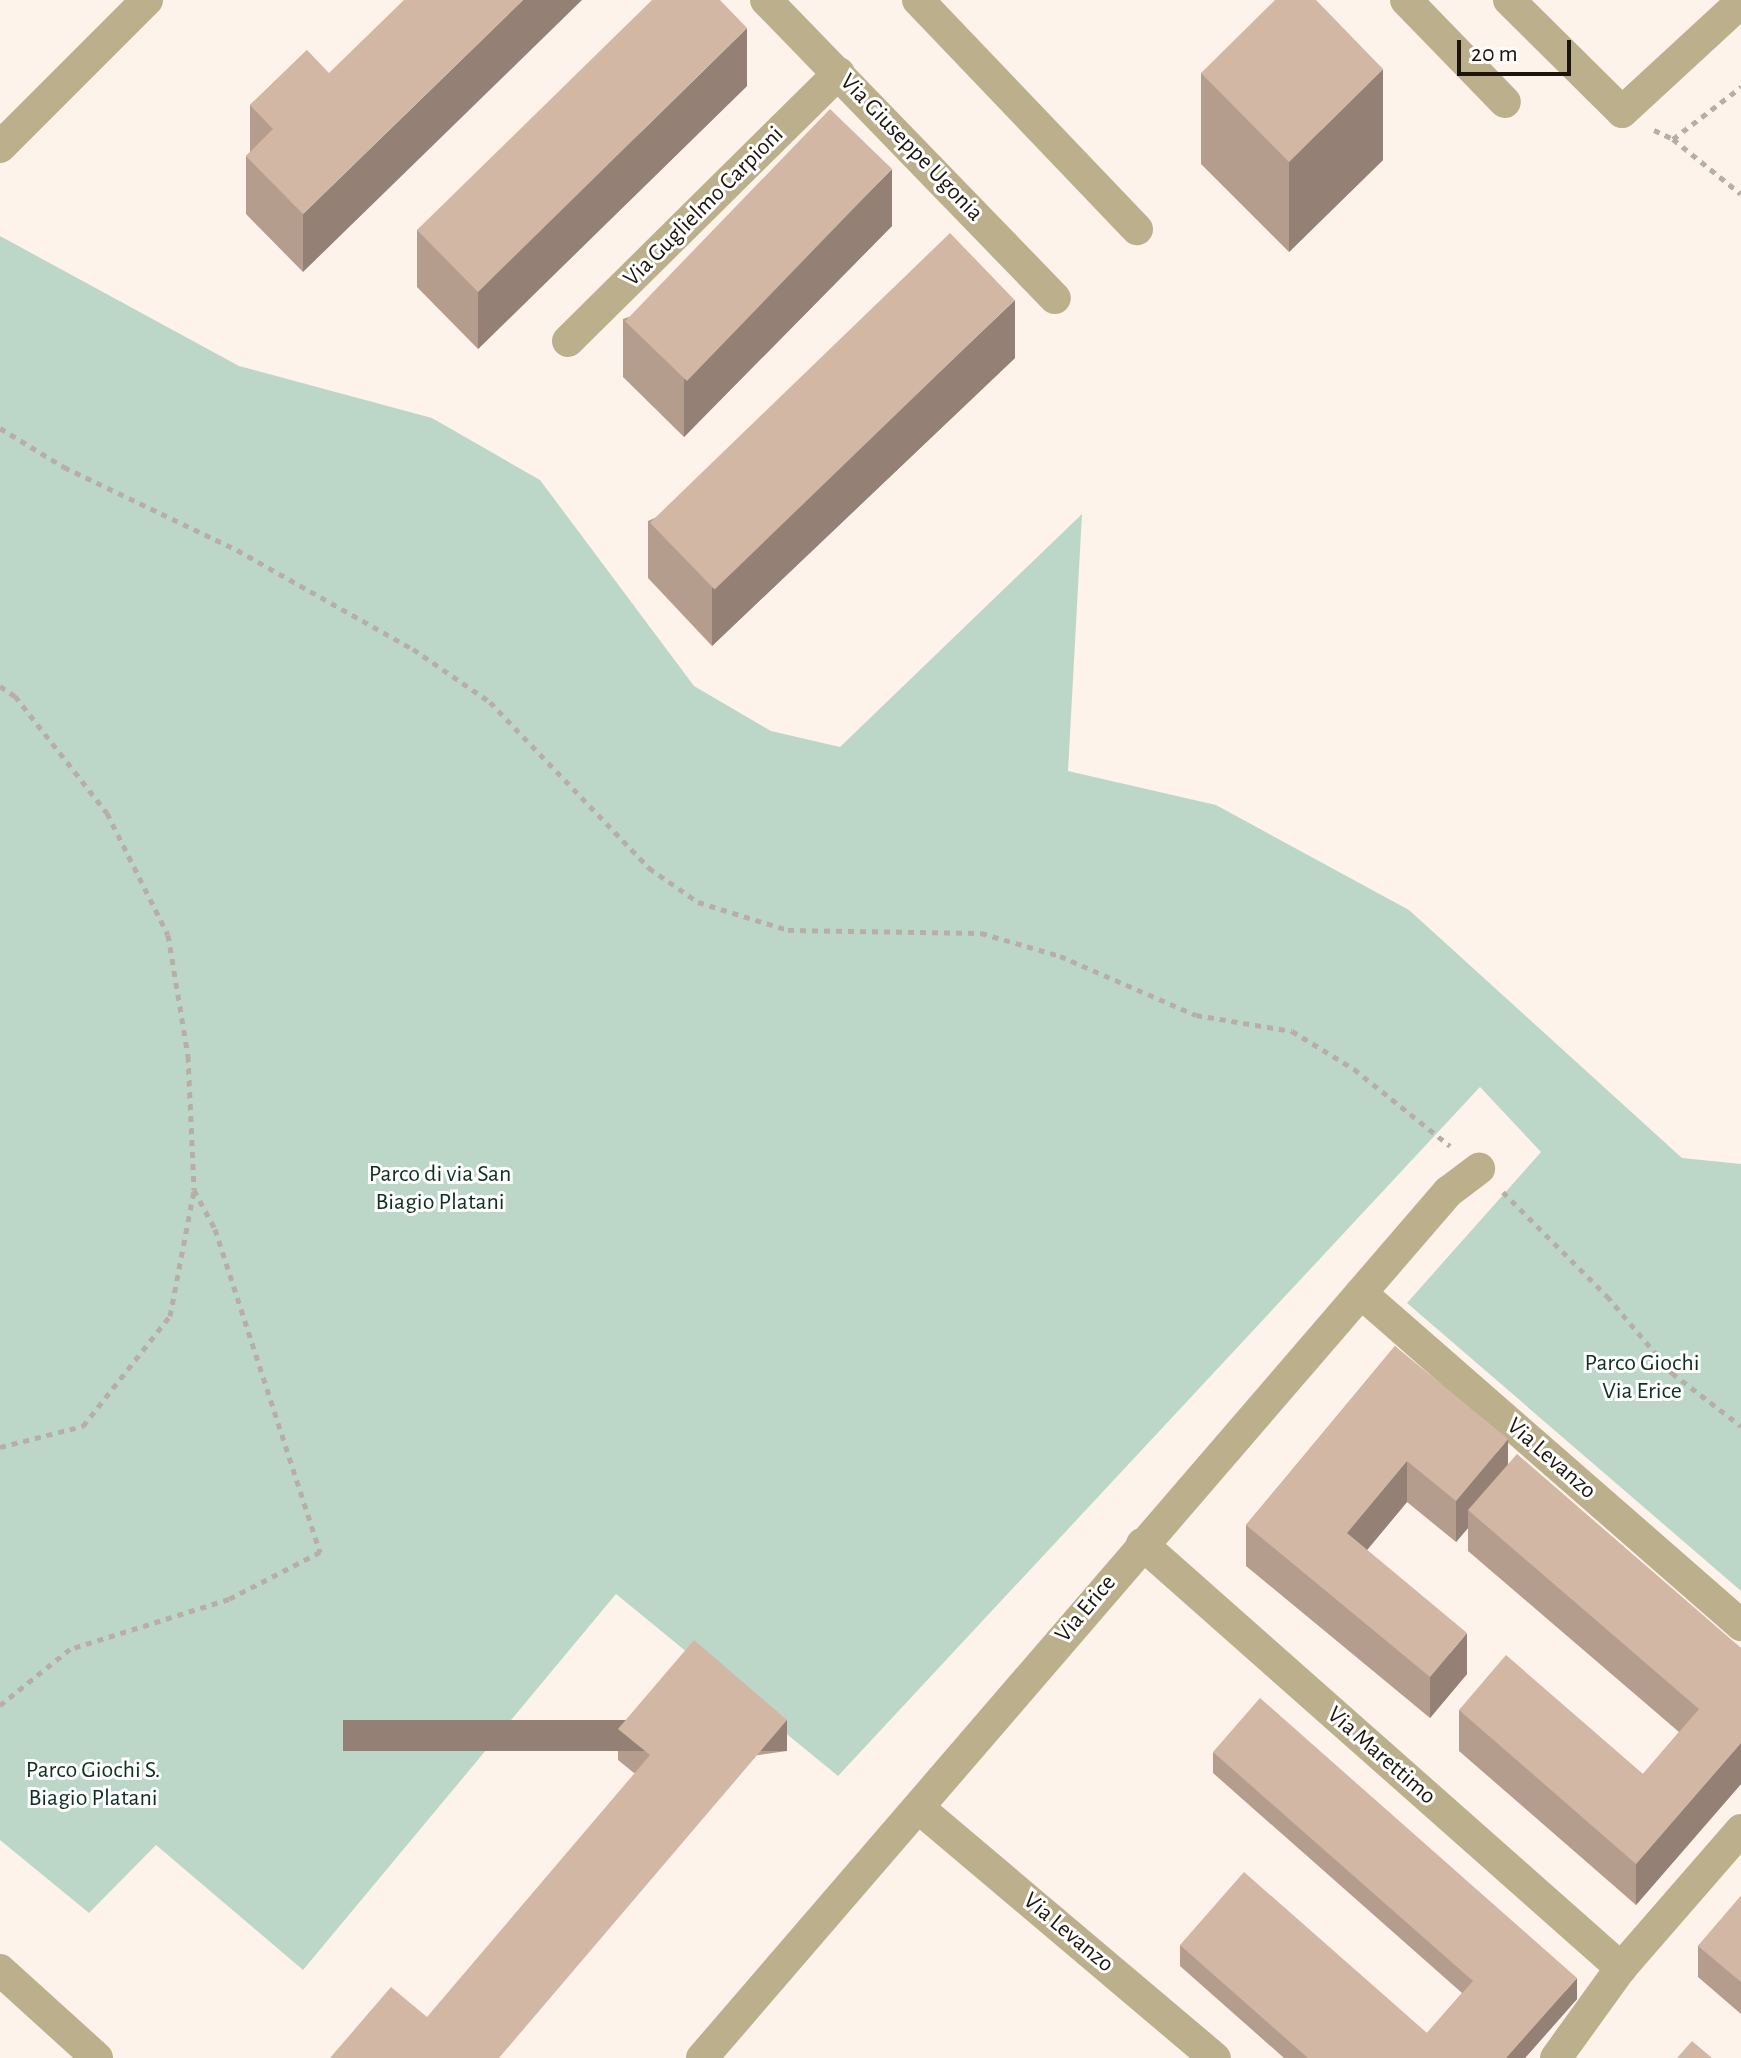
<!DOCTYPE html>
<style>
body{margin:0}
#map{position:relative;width:1741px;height:2058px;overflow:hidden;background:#fef3eb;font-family:"Alegreya Sans",sans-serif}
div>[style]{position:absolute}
.green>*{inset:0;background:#bcd7c8}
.path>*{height:5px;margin-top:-2.5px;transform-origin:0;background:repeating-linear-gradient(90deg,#b8aea6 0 6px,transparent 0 12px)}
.minor>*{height:32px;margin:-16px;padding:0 16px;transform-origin:16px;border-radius:16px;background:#bcaf8c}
.wall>*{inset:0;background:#b59d8e}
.shaded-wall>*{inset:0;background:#948074;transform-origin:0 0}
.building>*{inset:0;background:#d3b7a5;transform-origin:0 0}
span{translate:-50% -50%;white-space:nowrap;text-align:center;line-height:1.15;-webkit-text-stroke:6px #fff;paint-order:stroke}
.street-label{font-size:24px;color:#1d140d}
.park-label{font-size:24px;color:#0e3022}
.scale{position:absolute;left:1457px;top:40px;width:114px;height:36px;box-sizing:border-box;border:4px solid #1d140d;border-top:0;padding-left:10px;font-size:24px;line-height:28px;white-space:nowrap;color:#1d140d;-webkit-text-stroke:6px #fff;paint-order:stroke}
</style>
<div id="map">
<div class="green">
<div style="clip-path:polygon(0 236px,239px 366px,432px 418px,540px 480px,694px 686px,771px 731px,840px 747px,1082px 514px,1068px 771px,1216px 805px,1409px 910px,1682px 1158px,1741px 1164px,1741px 1591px,1407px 1303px,1541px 1152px,1480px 1087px,838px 1776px,616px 1594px,303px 1970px,156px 1845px,89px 1913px,0 1840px)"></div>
</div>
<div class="path">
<div style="left:1654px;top:130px;width:21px;rotate:25deg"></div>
<div style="left:1673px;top:139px;width:86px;rotate:-37.4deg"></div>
<div style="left:1673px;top:139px;width:87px;rotate:39deg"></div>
<div style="left:0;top:428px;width:75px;rotate:31.4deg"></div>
<div style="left:64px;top:467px;width:192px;rotate:25.6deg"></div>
<div style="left:237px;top:550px;width:202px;rotate:29.4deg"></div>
<div style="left:413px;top:649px;width:93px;rotate:34.5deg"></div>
<div style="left:490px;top:702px;width:230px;rotate:46.2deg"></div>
<div style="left:649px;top:868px;width:60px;rotate:34.8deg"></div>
<div style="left:698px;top:902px;width:94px;rotate:17.3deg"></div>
<div style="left:788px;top:930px;width:193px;rotate:0.9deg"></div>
<div style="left:981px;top:933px;width:82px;rotate:16.2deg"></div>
<div style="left:1060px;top:956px;width:148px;rotate:23.5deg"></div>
<div style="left:1196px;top:1015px;width:97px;rotate:9.5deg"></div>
<div style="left:1292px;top:1031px;width:73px;rotate:31.5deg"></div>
<div style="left:1354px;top:1069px;width:123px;rotate:38.7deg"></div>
<div style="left:0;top:686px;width:18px;rotate:34deg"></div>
<div style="left:15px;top:696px;width:149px;rotate:51.8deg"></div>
<div style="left:107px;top:813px;width:136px;rotate:63.4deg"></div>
<div style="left:168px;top:935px;width:123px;rotate:80.6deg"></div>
<div style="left:188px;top:1056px;width:134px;rotate:87.4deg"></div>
<div style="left:194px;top:1190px;width:44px;rotate:61.7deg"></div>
<div style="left:215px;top:1229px;width:340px;rotate:72deg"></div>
<div style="left:320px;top:1552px;width:102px;rotate:152.7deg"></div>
<div style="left:229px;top:1599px;width:167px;rotate:162.5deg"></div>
<div style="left:70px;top:1649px;width:90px;rotate:141.3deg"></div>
<div style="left:1503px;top:1192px;width:147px;rotate:45deg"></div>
<div style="left:1607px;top:1296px;width:101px;rotate:49.8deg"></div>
<div style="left:1672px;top:1373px;width:87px;rotate:37.5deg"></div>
<div style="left:0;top:1447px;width:86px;rotate:-14.2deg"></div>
<div style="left:83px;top:1426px;width:140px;rotate:-51.7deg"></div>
<div style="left:170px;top:1316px;width:128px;rotate:-79.2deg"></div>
</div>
<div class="minor">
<div style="left:766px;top:0;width:415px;rotate:45.9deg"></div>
<div style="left:918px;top:0;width:317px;rotate:46.3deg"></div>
<div style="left:1406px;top:0;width:142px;rotate:45.9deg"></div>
<div style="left:1509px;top:0;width:159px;rotate:44.7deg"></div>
<div style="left:1622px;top:112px;width:162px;rotate:-42.7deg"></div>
<div style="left:0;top:147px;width:208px;rotate:-45deg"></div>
<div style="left:568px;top:341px;width:381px;rotate:-44.7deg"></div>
<div style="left:1361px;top:1293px;width:505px;rotate:41.14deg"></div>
<div style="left:1142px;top:1544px;width:640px;rotate:41.51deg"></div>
<div style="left:920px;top:1809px;width:386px;rotate:40.2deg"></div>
<div style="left:0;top:1970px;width:131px;rotate:42.2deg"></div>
<div style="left:702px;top:2058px;width:1143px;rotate:-49.26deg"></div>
<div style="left:1448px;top:1192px;width:39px;rotate:-37deg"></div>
<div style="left:1556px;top:2058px;width:111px;rotate:-54.2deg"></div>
<div style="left:1621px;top:1968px;width:183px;rotate:-49deg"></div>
</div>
<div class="wall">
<div style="clip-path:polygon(307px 50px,303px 272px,246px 214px,246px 156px,250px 152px,250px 105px)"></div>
<div style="clip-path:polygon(1201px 73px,1383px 160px,1289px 252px,1201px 164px)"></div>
<div style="clip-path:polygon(747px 86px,478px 349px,417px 287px,417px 230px)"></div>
<div style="clip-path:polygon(892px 226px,684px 437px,623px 377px,623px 319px)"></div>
<div style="clip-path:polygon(1015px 358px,712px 646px,648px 578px,648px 521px)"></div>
<div style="clip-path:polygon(1395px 1346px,1508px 1464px,1741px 1648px,1741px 1784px,1636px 1905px,1459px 1751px,1459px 1710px,1643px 1774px,1679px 1732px,1468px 1551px,1468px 1528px,1456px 1542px,1407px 1502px,1367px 1550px,1467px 1674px,1430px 1718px,1246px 1566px,1246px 1525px)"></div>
<div style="clip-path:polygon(618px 1729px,787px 1751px,634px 1773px,618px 1760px)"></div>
<div style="clip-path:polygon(1213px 1752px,1577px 1999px,1525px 2058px,1284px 2058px,1180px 1966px,1180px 1945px,1427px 2033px,1462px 1993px,1213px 1773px)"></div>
<div style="clip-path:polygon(1741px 1896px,1741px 2014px,1698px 1977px,1698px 1946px)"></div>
</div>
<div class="shaded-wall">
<div style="clip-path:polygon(523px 0,582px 0,303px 272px,303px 214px)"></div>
<div style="clip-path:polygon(747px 28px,747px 86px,478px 349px,478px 292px)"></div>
<div style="clip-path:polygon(1383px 69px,1383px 160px,1289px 252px,1289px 162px)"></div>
<div style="clip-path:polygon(892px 169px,892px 226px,684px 437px,684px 379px)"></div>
<div style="clip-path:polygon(1015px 300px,1015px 358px,712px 646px,712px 588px)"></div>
<div style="clip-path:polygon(1508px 1439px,1508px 1480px,1468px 1510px,1468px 1528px,1456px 1542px,1456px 1501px)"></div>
<div style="clip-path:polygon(1407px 1461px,1407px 1502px,1347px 1574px,1347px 1533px)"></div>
<div style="clip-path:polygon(1467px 1633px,1467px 1674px,1430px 1718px,1430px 1677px)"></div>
<div style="left:787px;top:1720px;width:31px;height:444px;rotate:90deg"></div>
<div style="clip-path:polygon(1741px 1743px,1741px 1784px,1636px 1905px,1636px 1864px)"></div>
<div style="clip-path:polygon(1577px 1978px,1577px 1999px,1525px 2058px,1506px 2058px)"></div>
</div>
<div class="building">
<div style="clip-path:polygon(404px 0,523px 0,303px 214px,246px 156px,273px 129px,250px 105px,307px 50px,329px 73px)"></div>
<div style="clip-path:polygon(652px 0,720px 0,747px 28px,478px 292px,417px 230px)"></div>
<div style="clip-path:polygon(1275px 0,1316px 0,1383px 69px,1289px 162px,1201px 73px)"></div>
<div style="left:830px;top:109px;width:86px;height:295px;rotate:44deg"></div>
<div style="left:950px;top:233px;width:93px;height:417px;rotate:46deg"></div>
<div style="clip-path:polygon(1395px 1346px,1508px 1439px,1456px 1501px,1407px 1461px,1347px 1533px,1467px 1633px,1430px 1677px,1246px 1525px)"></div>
<div style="clip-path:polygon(1517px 1454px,1741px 1648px,1741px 1743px,1636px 1864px,1459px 1710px,1506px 1655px,1643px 1774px,1699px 1709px,1468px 1510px)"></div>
<div style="clip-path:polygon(694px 1640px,787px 1720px,499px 2058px,330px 2058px,391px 1987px,427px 2017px,650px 1755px,618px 1729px)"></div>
<div style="clip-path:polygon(1260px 1698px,1577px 1978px,1506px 2058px,1308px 2058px,1180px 1945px,1244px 1872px,1427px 2033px,1473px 1981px,1213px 1752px)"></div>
<div style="clip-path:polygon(1741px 1896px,1741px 1982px,1698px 1946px)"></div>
<div style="clip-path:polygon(1692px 2041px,1712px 2058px,1677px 2058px)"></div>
</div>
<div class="street-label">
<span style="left:911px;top:148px;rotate:46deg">Via Giuseppe Ugonia</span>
<span style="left:704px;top:207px;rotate:-45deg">Via Guglielmo Carpioni</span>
<span style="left:1551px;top:1459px;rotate:41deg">Via Levanzo</span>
<span style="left:1086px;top:1609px;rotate:-50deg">Via Erice</span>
<span style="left:1381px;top:1756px;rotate:41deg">Via Marettimo</span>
<span style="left:1068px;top:1933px;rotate:40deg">Via Levanzo</span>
</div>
<div class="park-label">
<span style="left:440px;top:1189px">Parco di via San<br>Biagio Platani</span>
<span style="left:1642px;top:1378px">Parco Giochi<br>Via Erice</span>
<span style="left:93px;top:1785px">Parco Giochi S.<br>Biagio Platani</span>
</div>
<div class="scale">20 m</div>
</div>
